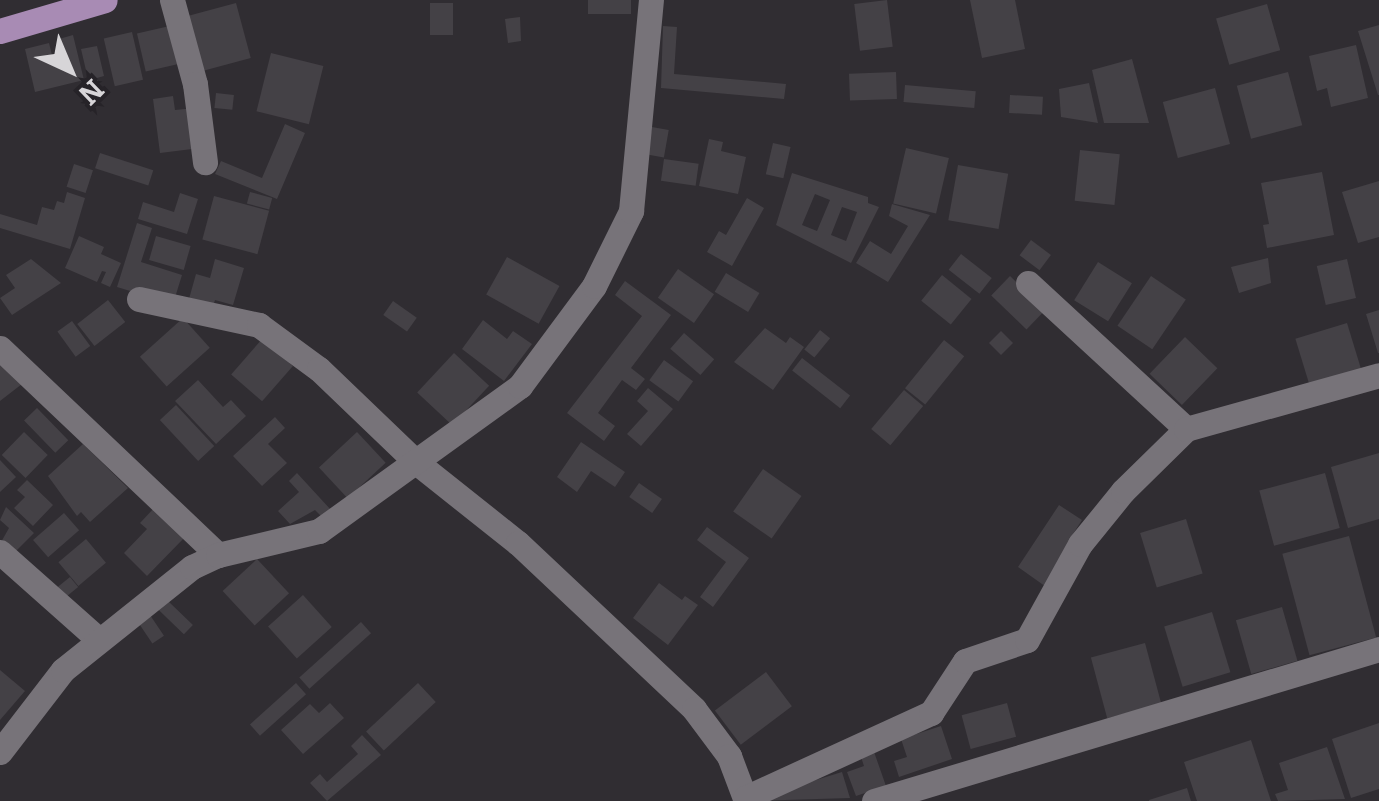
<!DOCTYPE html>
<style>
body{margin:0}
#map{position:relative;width:1379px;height:801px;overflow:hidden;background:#302d32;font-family:Bitter,serif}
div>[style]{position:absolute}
.building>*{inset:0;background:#444146;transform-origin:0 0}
.minor>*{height:25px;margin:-12.5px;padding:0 12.5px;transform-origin:12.5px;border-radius:12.5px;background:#777379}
.major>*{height:25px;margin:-12.5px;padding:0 12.5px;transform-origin:12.5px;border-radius:12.5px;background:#a88bb4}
span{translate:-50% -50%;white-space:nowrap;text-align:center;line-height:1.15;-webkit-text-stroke:10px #262328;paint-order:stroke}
.north{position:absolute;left:20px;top:20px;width:100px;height:100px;-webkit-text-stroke:8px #262328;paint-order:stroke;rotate:136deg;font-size:28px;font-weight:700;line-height:40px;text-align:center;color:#d7d5d8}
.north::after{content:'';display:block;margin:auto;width:35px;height:45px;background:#d7d5d8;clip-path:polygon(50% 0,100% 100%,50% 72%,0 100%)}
</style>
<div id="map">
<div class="building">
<div style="left:588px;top:0;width:43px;height:14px"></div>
<div style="left:887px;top:0;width:47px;height:33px;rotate:83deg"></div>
<div style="clip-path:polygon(970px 0,1015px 0,1025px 49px,982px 58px)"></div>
<div style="left:236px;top:3px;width:57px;height:51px;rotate:75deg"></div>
<div style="left:430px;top:3px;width:23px;height:32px"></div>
<div style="left:1267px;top:4px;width:48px;height:53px;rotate:74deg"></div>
<div style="clip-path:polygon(520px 17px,521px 41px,508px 43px,505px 19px)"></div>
<div style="left:174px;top:25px;width:39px;height:38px;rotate:77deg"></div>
<div style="clip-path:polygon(1379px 25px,1379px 95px,1378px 95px,1358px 31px)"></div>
<div style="clip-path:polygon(663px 26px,677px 27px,674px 74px,786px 84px,784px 99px,661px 88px)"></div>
<div style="left:132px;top:32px;width:49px;height:29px;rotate:77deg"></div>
<div style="clip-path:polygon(73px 35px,84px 80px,35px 92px,25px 49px,49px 43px,53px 59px,63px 56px,59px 39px)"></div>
<div style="clip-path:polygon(1356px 45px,1368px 98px,1331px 107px,1327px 88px,1317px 91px,1309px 56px)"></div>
<div style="clip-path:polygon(97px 46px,104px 76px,97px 78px,101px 94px,92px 96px,81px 49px)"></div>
<div style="left:271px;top:53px;width:54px;height:60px;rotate:14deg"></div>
<div style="clip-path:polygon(1132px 59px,1149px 123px,1104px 123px,1092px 70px)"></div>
<div style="left:896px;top:72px;width:27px;height:47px;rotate:88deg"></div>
<div style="left:1288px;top:72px;width:55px;height:53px;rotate:75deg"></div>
<div style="clip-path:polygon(1089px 83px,1098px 123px,1061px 117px,1059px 89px)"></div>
<div style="left:905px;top:85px;width:71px;height:17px;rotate:5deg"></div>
<div style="left:1215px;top:88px;width:58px;height:54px;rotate:75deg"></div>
<div style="left:216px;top:93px;width:18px;height:15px;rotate:6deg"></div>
<div style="left:1010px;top:95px;width:33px;height:18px;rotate:3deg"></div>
<div style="clip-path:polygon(173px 96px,175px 110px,195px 108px,200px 148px,160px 153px,153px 99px)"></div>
<div style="clip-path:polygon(285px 124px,305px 133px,277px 199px,215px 174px,221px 161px,262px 178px)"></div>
<div style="left:652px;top:127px;width:17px;height:28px;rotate:10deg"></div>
<div style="clip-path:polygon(709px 139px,723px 142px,721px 151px,746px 157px,738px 194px,699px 186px)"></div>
<div style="left:773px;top:143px;width:18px;height:32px;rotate:13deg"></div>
<div style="left:906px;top:148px;width:44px;height:57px;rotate:13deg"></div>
<div style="left:1080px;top:150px;width:40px;height:51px;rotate:6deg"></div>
<div style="left:100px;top:153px;width:56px;height:16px;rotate:18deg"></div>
<div style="left:664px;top:159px;width:35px;height:22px;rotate:8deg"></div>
<div style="left:74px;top:164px;width:20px;height:24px;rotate:18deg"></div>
<div style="left:958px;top:165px;width:51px;height:56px;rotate:10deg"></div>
<div style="clip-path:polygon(1322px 172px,1334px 235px,1267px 248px,1263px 225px,1269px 224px,1261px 183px)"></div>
<div style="clip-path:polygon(evenodd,792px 173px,868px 197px,868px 203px,879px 207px,851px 263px,776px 225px,792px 173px,815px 194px,830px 200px,817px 231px,802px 225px,815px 194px,792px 173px,842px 207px,857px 212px,846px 241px,831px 235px,842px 207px)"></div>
<div style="clip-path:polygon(1379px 181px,1379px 237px,1358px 243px,1342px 192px)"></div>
<div style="clip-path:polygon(67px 192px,85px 198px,70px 249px,0 228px,0 214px,37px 225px,42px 207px,54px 210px,57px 201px,64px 203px)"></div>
<div style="left:250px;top:192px;width:23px;height:12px;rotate:15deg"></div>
<div style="clip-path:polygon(180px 193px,198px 199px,187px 234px,138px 219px,143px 202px,174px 212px)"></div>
<div style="left:214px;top:196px;width:57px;height:45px;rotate:15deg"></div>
<div style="clip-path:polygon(747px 198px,764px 208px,732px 266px,707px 252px,719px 231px,726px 235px)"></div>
<div style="clip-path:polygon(892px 204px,930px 215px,888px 282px,856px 263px,870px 241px,891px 254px,908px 226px,889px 216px)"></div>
<div style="clip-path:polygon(137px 223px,152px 228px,141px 262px,182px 275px,173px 304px,117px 287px)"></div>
<div style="clip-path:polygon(79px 236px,104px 247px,101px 254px,121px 263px,110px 287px,101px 283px,106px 272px,102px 271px,97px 282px,65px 268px)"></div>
<div style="left:156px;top:236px;width:36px;height:25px;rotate:16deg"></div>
<div style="left:1031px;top:240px;width:25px;height:19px;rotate:37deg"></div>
<div style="left:961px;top:254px;width:39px;height:20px;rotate:38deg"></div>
<div style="left:507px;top:257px;width:60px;height:43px;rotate:29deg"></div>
<div style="clip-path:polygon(1268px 258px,1271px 283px,1239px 293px,1231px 267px)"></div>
<div style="clip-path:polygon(31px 259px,61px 283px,12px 315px,0 298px,15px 288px,6px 275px)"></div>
<div style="clip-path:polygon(215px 259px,244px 268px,233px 305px,215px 300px,211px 313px,187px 306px,196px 274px,210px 278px)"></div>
<div style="left:1347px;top:259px;width:40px;height:31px;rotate:77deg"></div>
<div style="left:1098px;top:262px;width:40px;height:45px;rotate:32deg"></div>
<div style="left:678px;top:269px;width:44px;height:35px;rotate:35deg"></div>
<div style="left:726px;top:273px;width:39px;height:22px;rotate:31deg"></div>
<div style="left:942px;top:275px;width:38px;height:33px;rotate:39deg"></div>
<div style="left:1010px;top:276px;width:49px;height:27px;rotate:44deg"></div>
<div style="left:1151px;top:276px;width:42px;height:60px;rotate:34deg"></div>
<div style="clip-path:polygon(625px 281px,671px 315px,631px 368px,645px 379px,636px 390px,622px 380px,598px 413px,615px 426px,604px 441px,567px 413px,642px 316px,615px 295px)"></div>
<div style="left:108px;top:300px;width:28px;height:39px;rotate:52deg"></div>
<div style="left:393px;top:301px;width:29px;height:17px;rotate:35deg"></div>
<div style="clip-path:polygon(1379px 310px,1379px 353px,1378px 353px,1366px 314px)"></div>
<div style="left:183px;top:318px;width:40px;height:58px;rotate:48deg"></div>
<div style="clip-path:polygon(483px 320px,507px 339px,513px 331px,532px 344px,504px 381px,462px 349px)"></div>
<div style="left:72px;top:321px;width:31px;height:18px;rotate:54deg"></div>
<div style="left:1347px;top:323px;width:52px;height:54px;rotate:73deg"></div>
<div style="clip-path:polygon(765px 328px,786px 343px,790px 337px,804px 347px,773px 390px,734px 362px)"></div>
<div style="left:820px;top:330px;width:13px;height:25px;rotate:39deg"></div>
<div style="left:1001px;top:331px;width:17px;height:17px;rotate:45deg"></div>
<div style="left:684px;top:333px;width:40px;height:21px;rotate:41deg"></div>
<div style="left:1185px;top:337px;width:45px;height:51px;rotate:44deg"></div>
<div style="left:262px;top:339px;width:41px;height:47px;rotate:41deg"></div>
<div style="left:944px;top:340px;width:26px;height:62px;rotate:39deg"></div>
<div style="left:454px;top:353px;width:48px;height:54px;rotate:43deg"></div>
<div style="left:802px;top:358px;width:61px;height:16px;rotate:38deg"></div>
<div style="left:664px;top:360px;width:36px;height:25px;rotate:36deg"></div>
<div style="clip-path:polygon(0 362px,22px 384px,0 401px)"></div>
<div style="clip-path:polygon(198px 380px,223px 407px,231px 400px,246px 416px,216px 444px,175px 401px)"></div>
<div style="clip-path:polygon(648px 388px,673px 409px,641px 446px,627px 434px,648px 411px,637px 401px)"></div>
<div style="left:904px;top:390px;width:25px;height:51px;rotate:40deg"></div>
<div style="left:176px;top:405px;width:56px;height:22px;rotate:47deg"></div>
<div style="left:37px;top:408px;width:45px;height:18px;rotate:46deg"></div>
<div style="clip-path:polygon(275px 417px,285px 428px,268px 444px,287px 463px,262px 486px,233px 456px)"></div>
<div style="left:24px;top:432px;width:33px;height:32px;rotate:44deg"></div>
<div style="left:357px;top:432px;width:42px;height:52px;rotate:47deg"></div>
<div style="clip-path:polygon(581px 442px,625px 472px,615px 487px,591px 471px,577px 492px,557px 477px)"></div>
<div style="clip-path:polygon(83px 444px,128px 488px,90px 522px,81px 512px,77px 516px,48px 476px)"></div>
<div style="clip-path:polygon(1379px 453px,1379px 519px,1348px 528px,1331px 467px)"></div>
<div style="clip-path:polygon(0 460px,16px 477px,0 492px)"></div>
<div style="left:763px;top:469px;width:47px;height:52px;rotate:35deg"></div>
<div style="clip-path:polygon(297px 473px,331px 510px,322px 517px,315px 510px,290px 524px,278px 511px,299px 492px,289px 481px)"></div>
<div style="left:1325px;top:473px;width:57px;height:68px;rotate:75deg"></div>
<div style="clip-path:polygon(27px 480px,53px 505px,33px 526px,14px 508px,25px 497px,17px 490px)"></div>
<div style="left:639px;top:483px;width:28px;height:17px;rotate:35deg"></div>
<div style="clip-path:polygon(1059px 505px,1082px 520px,1069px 540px,1049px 589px,1018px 567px)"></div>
<div style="clip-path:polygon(6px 507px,34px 533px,12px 555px,0 544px,9px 528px,0 520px)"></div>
<div style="clip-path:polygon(155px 507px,185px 537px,147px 576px,124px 553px,147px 529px,140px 523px)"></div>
<div style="left:64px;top:513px;width:23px;height:41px;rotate:49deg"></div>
<div style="left:1186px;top:519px;width:57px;height:48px;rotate:73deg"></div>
<div style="clip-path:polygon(707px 527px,749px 558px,713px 607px,700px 597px,726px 562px,697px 540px)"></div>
<div style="left:1349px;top:536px;width:105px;height:69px;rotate:75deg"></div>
<div style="left:86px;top:539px;width:31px;height:36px;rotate:50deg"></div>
<div style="left:257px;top:559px;width:47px;height:47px;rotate:47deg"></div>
<div style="left:70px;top:577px;width:13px;height:23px;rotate:51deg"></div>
<div style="clip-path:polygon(659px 583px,682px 600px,685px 596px,698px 605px,668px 645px,633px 618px)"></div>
<div style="left:303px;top:595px;width:43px;height:47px;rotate:48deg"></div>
<div style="left:167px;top:600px;width:36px;height:13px;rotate:44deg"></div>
<div style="left:1282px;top:607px;width:56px;height:48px;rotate:74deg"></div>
<div style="left:1212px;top:612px;width:63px;height:50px;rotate:73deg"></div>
<div style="left:150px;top:615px;width:25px;height:14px;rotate:56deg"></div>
<div style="left:361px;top:622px;width:15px;height:83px;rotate:48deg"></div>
<div style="left:1145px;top:643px;width:63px;height:56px;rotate:75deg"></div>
<div style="clip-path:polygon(0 670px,25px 691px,0 720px)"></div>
<div style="left:766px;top:672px;width:43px;height:64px;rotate:53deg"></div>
<div style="left:296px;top:683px;width:15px;height:62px;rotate:48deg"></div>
<div style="left:418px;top:683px;width:26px;height:71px;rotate:47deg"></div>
<div style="clip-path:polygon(330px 703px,344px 718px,303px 754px,281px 730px,310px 704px,319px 713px)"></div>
<div style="left:1007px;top:703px;width:35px;height:47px;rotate:75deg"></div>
<div style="clip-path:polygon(1379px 723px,1379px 789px,1351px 798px,1332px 739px)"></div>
<div style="clip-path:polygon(941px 726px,952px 759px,899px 777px,894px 761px,907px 757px,901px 739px)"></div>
<div style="clip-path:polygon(362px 735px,381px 755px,327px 801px,310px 783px,320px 774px,327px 782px,358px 754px,351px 746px)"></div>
<div style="clip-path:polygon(1251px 740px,1271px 801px,1197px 801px,1184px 762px)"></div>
<div style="clip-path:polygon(1327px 747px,1345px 799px,1278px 801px,1275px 794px,1288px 790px,1279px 763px)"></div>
<div style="clip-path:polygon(873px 749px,886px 786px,856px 796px,847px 772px,864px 766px,860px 754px)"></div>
<div style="clip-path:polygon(842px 772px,850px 798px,751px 801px,751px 800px)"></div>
<div style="clip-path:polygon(1187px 788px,1191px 801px,1149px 801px,1149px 800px)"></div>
</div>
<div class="minor">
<div style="left:172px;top:0;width:87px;rotate:74.7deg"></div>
<div style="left:195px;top:84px;width:79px;rotate:82.7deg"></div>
<div style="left:1028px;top:283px;width:215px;rotate:42.7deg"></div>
<div style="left:139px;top:299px;width:123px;rotate:12.2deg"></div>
<div style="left:259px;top:325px;width:74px;rotate:36.3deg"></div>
<div style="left:319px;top:369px;width:134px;rotate:43.8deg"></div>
<div style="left:416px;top:462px;width:130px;rotate:38.5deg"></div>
<div style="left:518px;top:543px;width:242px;rotate:43.3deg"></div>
<div style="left:694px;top:709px;width:59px;rotate:53.3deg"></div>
<div style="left:729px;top:756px;width:48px;rotate:69.3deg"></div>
<div style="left:0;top:348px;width:301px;rotate:43.5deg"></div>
<div style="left:0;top:552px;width:132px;rotate:41.6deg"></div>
<div style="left:0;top:752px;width:103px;rotate:-52.5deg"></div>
<div style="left:63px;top:670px;width:165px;rotate:-38.6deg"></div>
<div style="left:192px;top:567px;width:29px;rotate:-25deg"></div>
<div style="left:218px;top:555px;width:104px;rotate:-13.4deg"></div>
<div style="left:319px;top:531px;width:248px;rotate:-35.8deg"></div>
<div style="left:520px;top:386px;width:124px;rotate:-53.5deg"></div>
<div style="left:594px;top:286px;width:84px;rotate:-63.7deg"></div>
<div style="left:631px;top:211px;width:212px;rotate:-84.6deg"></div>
<div style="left:745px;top:798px;width:205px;rotate:-24.6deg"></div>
<div style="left:931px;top:713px;width:62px;rotate:-56.8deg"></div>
<div style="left:965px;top:661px;width:65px;rotate:-18.7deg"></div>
<div style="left:1027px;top:640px;width:110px;rotate:-61.1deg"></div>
<div style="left:1080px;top:544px;width:68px;rotate:-50.9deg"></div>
<div style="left:1123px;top:491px;width:88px;rotate:-44.5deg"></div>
<div style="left:1186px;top:429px;width:200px;rotate:-15.6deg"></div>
<div style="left:874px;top:801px;width:527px;rotate:-16.75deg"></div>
</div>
<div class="major">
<div style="left:0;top:31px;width:109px;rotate:-16.4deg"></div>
</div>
<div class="north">N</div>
</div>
